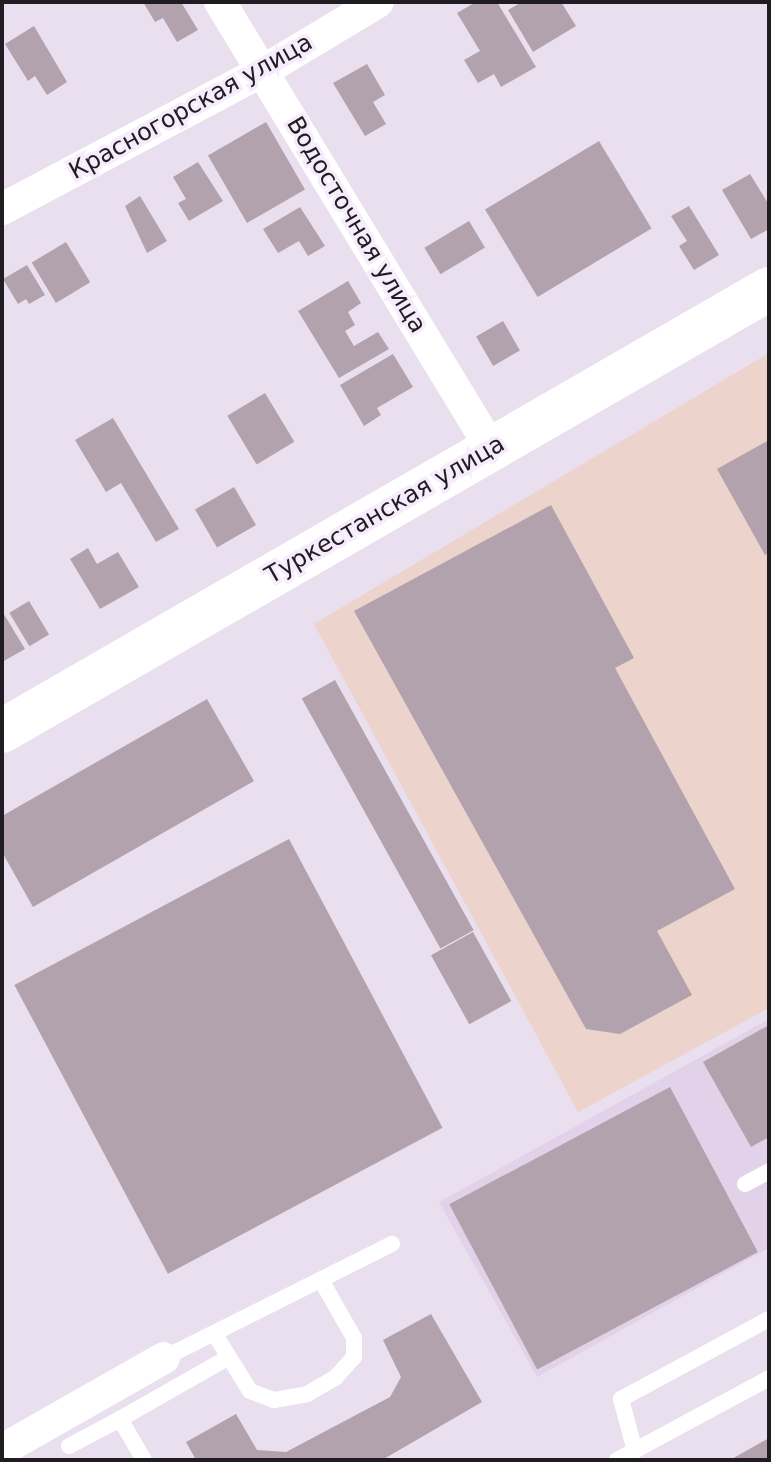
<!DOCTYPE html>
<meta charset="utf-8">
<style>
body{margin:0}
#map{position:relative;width:771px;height:1462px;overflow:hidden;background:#e9dfef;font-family:"DejaVu Sans",sans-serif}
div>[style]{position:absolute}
.commercial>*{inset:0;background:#ecd3cb}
.built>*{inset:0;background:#e1d2e9}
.building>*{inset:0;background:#b2a2ad;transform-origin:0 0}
.service>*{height:16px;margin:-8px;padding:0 8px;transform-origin:8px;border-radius:8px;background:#fff}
.minor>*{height:32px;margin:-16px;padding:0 16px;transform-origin:16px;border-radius:16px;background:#fff}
.secondary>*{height:44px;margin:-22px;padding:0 22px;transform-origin:22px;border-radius:22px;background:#fff}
span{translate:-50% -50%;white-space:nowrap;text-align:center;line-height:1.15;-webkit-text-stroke:7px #f7ecfc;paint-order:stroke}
.street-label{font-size:24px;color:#201c22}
.frame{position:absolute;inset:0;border:4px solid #201c22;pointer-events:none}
</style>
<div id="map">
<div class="commercial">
<div style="clip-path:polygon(769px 353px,769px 1008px,578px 1112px,314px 624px)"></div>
</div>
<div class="built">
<div style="clip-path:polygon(769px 1019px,769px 1248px,537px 1377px,439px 1202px)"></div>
</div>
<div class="building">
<div style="clip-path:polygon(143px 2px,181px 2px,198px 30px,177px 42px,163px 18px,155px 22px)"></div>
<div style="clip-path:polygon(476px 2px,497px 2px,536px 67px,501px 87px,494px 74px,478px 83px,464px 60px,480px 51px,457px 13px)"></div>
<div style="clip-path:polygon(522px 2px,561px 2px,576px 26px,533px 52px,508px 10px)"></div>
<div style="clip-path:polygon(34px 26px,67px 82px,47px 95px,35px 76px,28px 81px,5px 44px)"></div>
<div style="clip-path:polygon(367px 64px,385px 95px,373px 102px,386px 124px,365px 136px,333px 83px)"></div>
<div style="left:266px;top:122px;width:78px;height:67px;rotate:60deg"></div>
<div style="left:599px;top:141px;width:102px;height:133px;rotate:59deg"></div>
<div style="clip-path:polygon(198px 162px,223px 201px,189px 221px,178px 203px,186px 199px,173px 177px)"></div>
<div style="clip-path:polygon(750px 174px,769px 205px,769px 229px,751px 239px,722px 190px)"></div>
<div style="clip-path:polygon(140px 196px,167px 241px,147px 253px,125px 206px)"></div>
<div style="clip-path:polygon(689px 206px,719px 255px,694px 270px,679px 246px,687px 241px,671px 216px)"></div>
<div style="clip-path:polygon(300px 207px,325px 246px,308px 256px,299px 241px,278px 253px,263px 229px)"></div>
<div style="left:469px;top:221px;width:31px;height:52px;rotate:59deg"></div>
<div style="left:66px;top:242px;width:47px;height:40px;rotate:59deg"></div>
<div style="clip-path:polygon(27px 265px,45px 295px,29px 304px,26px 299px,18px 304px,3px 279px)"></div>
<div style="clip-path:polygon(348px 281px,361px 303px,348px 312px,355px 325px,345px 331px,354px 346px,378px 332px,389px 349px,339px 378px,298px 311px)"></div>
<div style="left:503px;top:321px;width:34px;height:31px;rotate:60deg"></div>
<div style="clip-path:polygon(393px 354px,413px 387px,377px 408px,381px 415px,364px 426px,340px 385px)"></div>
<div style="left:265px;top:393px;width:57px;height:44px;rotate:59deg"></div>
<div style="clip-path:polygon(113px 418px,179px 529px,156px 542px,121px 483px,106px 492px,75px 440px)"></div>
<div style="clip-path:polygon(769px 440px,769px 553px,765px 555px,717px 469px)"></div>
<div style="left:234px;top:487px;width:44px;height:45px;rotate:60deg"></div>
<div style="clip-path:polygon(551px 505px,634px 658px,615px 668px,735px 889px,657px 931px,692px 995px,620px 1034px,586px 1029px,354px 611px)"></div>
<div style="clip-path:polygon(88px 548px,97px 564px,118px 552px,139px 587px,100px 609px,70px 559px)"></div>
<div style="left:29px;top:601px;width:39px;height:23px;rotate:59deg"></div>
<div style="clip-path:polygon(2px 611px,25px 649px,2px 662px)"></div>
<div style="left:335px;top:680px;width:286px;height:38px;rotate:61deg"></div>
<div style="clip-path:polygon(207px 699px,254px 781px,33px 907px,2px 852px,2px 816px)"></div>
<div style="left:289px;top:839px;width:327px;height:311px;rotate:62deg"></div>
<div style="left:473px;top:932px;width:79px;height:48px;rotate:61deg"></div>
<div style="clip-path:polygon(769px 1025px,769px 1137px,751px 1147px,703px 1062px)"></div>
<div style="left:670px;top:1087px;width:187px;height:250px;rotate:62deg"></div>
<div style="clip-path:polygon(431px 1314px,482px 1402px,382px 1460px,196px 1460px,186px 1442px,236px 1414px,257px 1450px,286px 1452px,390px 1397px,401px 1377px,383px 1340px)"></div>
<div style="clip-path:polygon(769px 1438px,769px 1460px,730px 1460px)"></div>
</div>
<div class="service">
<div style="left:745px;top:1184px;width:27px;rotate:-28deg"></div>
<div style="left:214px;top:1333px;width:68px;rotate:58.2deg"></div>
<div style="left:250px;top:1391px;width:26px;rotate:21deg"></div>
<div style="left:274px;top:1400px;width:34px;rotate:-10deg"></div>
<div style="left:307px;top:1394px;width:34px;rotate:-30deg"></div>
<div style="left:336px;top:1377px;width:27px;rotate:-48deg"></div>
<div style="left:354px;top:1357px;width:19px;rotate:-90deg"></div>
<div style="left:354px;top:1338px;width:67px;rotate:-119.6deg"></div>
<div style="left:164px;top:1358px;width:255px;rotate:-26.6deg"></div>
<div style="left:69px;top:1446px;width:58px;rotate:-27.9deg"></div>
<div style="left:635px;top:1451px;width:54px;rotate:-105.1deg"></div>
<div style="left:621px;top:1399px;width:168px;rotate:-28.4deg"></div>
<div style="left:144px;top:1460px;width:48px;rotate:-120.3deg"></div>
<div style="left:120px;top:1419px;width:125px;rotate:-29.6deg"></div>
<div style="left:617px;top:1460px;width:173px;rotate:-28.3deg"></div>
</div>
<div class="minor">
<div style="left:220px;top:2px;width:522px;rotate:58.72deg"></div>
<div style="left:2px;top:209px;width:295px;rotate:-27.9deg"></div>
<div style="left:263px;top:71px;width:134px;rotate:-31deg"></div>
<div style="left:2px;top:1450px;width:186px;rotate:-29.6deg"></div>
</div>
<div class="secondary">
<div style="left:2px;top:731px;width:885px;rotate:-29.95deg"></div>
</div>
<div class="street-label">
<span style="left:191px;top:107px;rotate:-29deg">Красногорская улица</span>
<span style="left:356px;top:225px;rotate:59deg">Водосточная улица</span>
<span style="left:385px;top:510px;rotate:-30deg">Туркестанская улица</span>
</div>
<div class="frame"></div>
</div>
